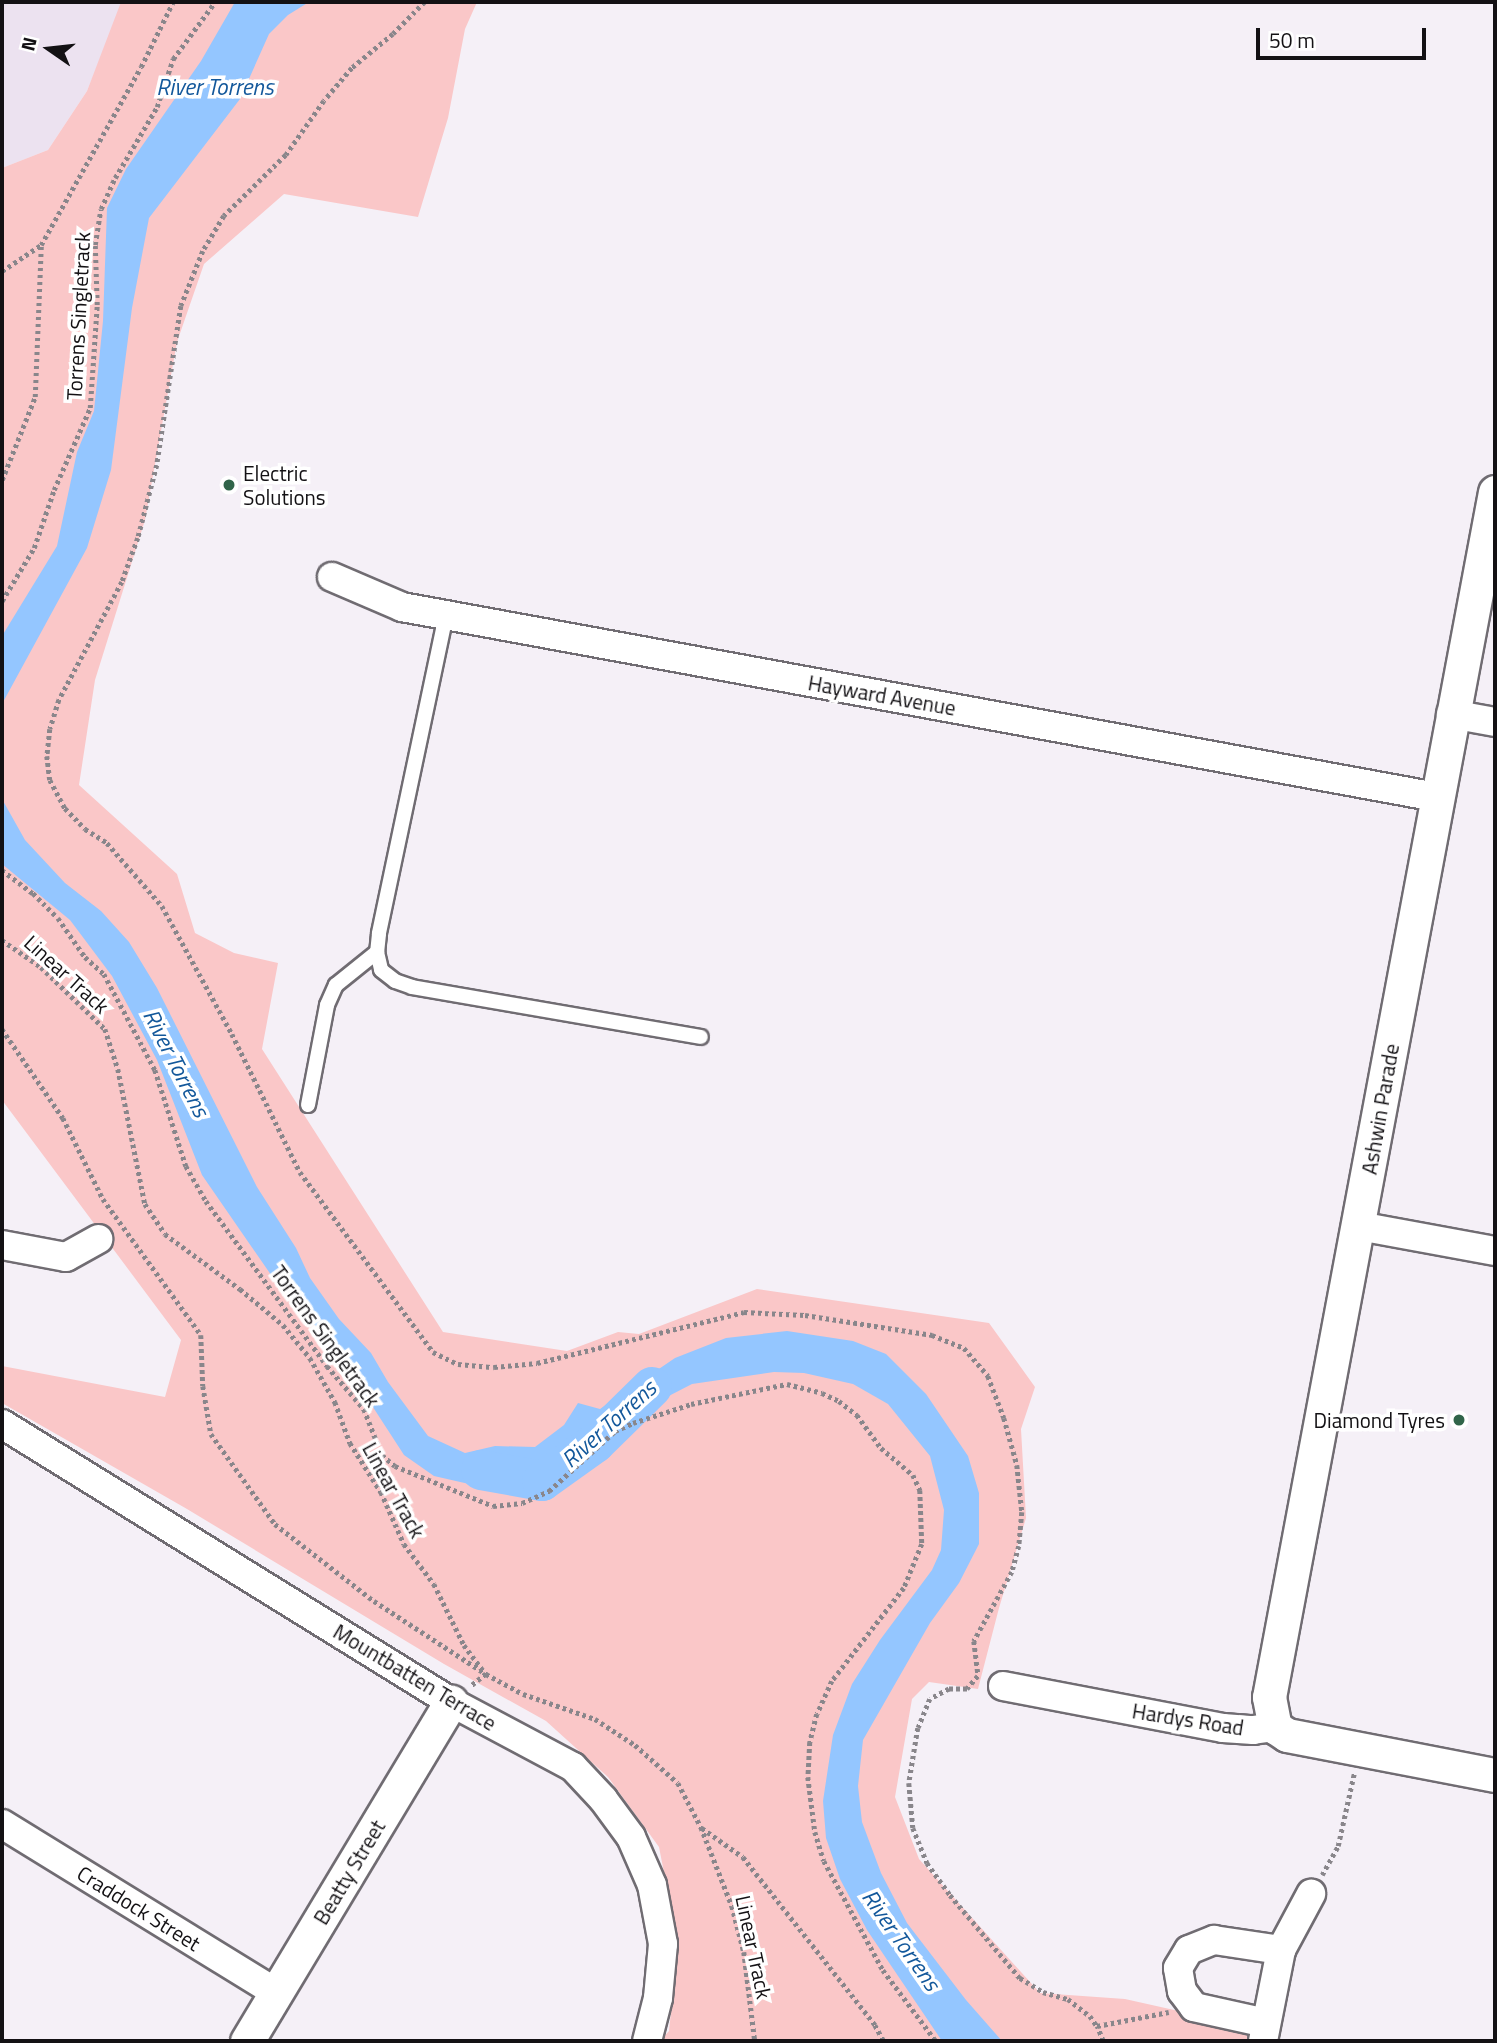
<!DOCTYPE html>
<style>
body{margin:0}
#map{position:relative;width:1497px;height:2043px;overflow:hidden;background:#f5f0f7;font-family:"Titillium Web",sans-serif}
div>[style]{position:absolute}
.built>*{inset:0;background:#ece2f0}
.green>*{inset:0;background:#fac7c8}
.water>*{inset:0;background:#94c6ff}
.river>*{height:40px;margin:-20px;padding:0 20px;transform-origin:20px;border-radius:20px;background:#94c6ff}
.path>*{height:4.5px;margin-top:-2.25px;transform-origin:0;background:repeating-linear-gradient(90deg,#89868b 0 3.5px,transparent 0 7px)}
.roads{filter:drop-shadow(2px 0 #706c72) drop-shadow(-2px 0 #706c72) drop-shadow(0 2px #706c72) drop-shadow(0 -2px #706c72)}
.service>*{height:14px;margin:-7px;padding:0 7px;transform-origin:7px;border-radius:7px;background:#fff}
.minor>*{height:28px;margin:-14px;padding:0 14px;transform-origin:14px;border-radius:14px;background:#fff}
.tertiary>*{height:33px;margin:-16.5px;padding:0 16.5px;transform-origin:16.5px;border-radius:16.5px;background:#fff}
.dots>*{width:19px;height:19px;translate:-50% -50%;box-sizing:border-box;border:4px solid #fff;border-radius:50%}
span{translate:-50% -50%;white-space:nowrap;text-align:center;line-height:1.15;-webkit-text-stroke:7px #fff;paint-order:stroke}
.street-label{font-size:21px;color:#131114}
.poi-label{font-size:21px;color:#131114}
.left{translate:0 -50%;text-align:left}
.right{translate:-100% -50%;text-align:right}
.water-label{font-size:23px;color:#13589b;font-style:italic}
.frame{position:absolute;inset:0;border:4px solid #131114;pointer-events:none}
.north{position:absolute;left:14px;top:14px;width:70px;height:70px;-webkit-text-stroke:5px #fff;paint-order:stroke;rotate:284deg;font-size:19px;font-weight:700;line-height:28px;text-align:center;color:#131114}
.north::after{content:'';display:block;margin:auto;width:24px;height:32px;background:#131114;clip-path:polygon(50% 0,100% 100%,50% 72%,0 100%)}
.scale{position:absolute;left:1256px;top:28px;width:170px;height:32px;box-sizing:border-box;border:4px solid #131114;border-top:0;padding-left:9px;font-size:21px;line-height:24px;white-space:nowrap;color:#131114;-webkit-text-stroke:5px #fff;paint-order:stroke}
</style>
<div id="map">
<div class="built">
<div style="clip-path:polygon(2px 2px,123px 2px,87px 91px,48px 150px,2px 168px)"></div>
</div>
<div class="green">
<div style="clip-path:polygon(121px 2px,477px 2px,465px 29px,448px 118px,418px 217px,284px 194px,204px 264px,177px 342px,145px 520px,95px 680px,79px 785px,177px 874px,195px 933px,234px 953px,278px 963px,262px 1049px,443px 1332px,567px 1351px,618px 1332px,639px 1334px,757px 1289px,989px 1323px,1035px 1387px,1021px 1429px,1026px 1518px,999px 1608px,978px 1689px,929px 1682px,912px 1699px,895px 1797px,919px 1859px,1040px 1993px,1125px 1999px,1250px 2027px,1247px 2041px,660px 2041px,669px 2031px,678px 1944px,659px 1847px,608px 1777px,546px 1721px,444px 1664px,187px 1509px,2px 1403px,2px 1366px,165px 1397px,181px 1340px,2px 1100px,2px 168px,48px 150px,87px 91px)"></div>
</div>
<div class="water">
<div style="clip-path:polygon(235px 2px,309px 2px,288px 15px,269px 34px,240px 99px,149px 218px,132px 308px,111px 470px,87px 548px,2px 704px,2px 636px,57px 546px,77px 452px,94px 411px,103px 321px,107px 208px,126px 169px,201px 61px)"></div>
<div style="clip-path:polygon(2px 799px,25px 840px,65px 883px,101px 911px,129px 942px,157px 988px,257px 1187px,296px 1248px,310px 1278px,339px 1319px,371px 1353px,388px 1382px,428px 1436px,465px 1453px,495px 1446px,535px 1447px,564px 1425px,578px 1403px,600px 1409px,675px 1358px,726px 1338px,787px 1331px,853px 1341px,886px 1354px,926px 1394px,968px 1456px,979px 1493px,979px 1544px,959px 1583px,930px 1623px,863px 1740px,858px 1786px,862px 1822px,881px 1873px,907px 1923px,966px 2000px,1002px 2041px,942px 2041px,867px 1930px,840px 1879px,826px 1838px,823px 1801px,833px 1735px,852px 1684px,880px 1640px,932px 1570px,941px 1550px,944px 1510px,930px 1456px,888px 1404px,853px 1384px,804px 1373px,774px 1372px,692px 1384px,599px 1432px,529px 1485px,504px 1492px,434px 1476px,404px 1455px,334px 1347px,278px 1285px,202px 1175px,157px 1060px,112px 976px,70px 920px,2px 864px)"></div>
</div>
<div class="river">
<div style="left:481px;top:1470px;width:62px;rotate:10.2deg"></div>
<div style="left:542px;top:1481px;width:65px;rotate:-35.6deg"></div>
<div style="left:595px;top:1443px;width:80px;rotate:-44.5deg"></div>
</div>
<div class="path">
<div style="left:425px;top:2px;width:45px;rotate:135deg"></div>
<div style="left:393px;top:34px;width:53px;rotate:140.3deg"></div>
<div style="left:352px;top:68px;width:43px;rotate:130.3deg"></div>
<div style="left:324px;top:101px;width:66px;rotate:125.1deg"></div>
<div style="left:286px;top:155px;width:87px;rotate:135.5deg"></div>
<div style="left:224px;top:216px;width:41px;rotate:121deg"></div>
<div style="left:203px;top:251px;width:59px;rotate:111.8deg"></div>
<div style="left:181px;top:306px;width:161px;rotate:98.6deg"></div>
<div style="left:157px;top:465px;width:75px;rotate:104.6deg"></div>
<div style="left:138px;top:538px;width:47px;rotate:110deg"></div>
<div style="left:122px;top:582px;width:134px;rotate:118.1deg"></div>
<div style="left:59px;top:700px;width:30px;rotate:107deg"></div>
<div style="left:50px;top:729px;width:27px;rotate:96deg"></div>
<div style="left:47px;top:756px;width:24px;rotate:83deg"></div>
<div style="left:50px;top:780px;width:32px;rotate:62deg"></div>
<div style="left:65px;top:808px;width:29px;rotate:46deg"></div>
<div style="left:85px;top:829px;width:26px;rotate:32deg"></div>
<div style="left:107px;top:843px;width:84px;rotate:48.9deg"></div>
<div style="left:162px;top:906px;width:146px;rotate:61.3deg"></div>
<div style="left:232px;top:1034px;width:154px;rotate:63.8deg"></div>
<div style="left:300px;top:1172px;width:224px;rotate:53.5deg"></div>
<div style="left:433px;top:1352px;width:28px;rotate:26deg"></div>
<div style="left:458px;top:1364px;width:36px;rotate:5deg"></div>
<div style="left:494px;top:1367px;width:43px;rotate:-5.3deg"></div>
<div style="left:537px;top:1363px;width:213px;rotate:-13.8deg"></div>
<div style="left:744px;top:1312px;width:61px;rotate:2.8deg"></div>
<div style="left:805px;top:1315px;width:129px;rotate:8.9deg"></div>
<div style="left:932px;top:1335px;width:35px;rotate:22deg"></div>
<div style="left:964px;top:1348px;width:37px;rotate:49deg"></div>
<div style="left:988px;top:1376px;width:45px;rotate:69.1deg"></div>
<div style="left:1004px;top:1418px;width:49px;rotate:74.5deg"></div>
<div style="left:1017px;top:1465px;width:47px;rotate:83.9deg"></div>
<div style="left:1022px;top:1512px;width:34px;rotate:95deg"></div>
<div style="left:1019px;top:1546px;width:27px;rotate:105deg"></div>
<div style="left:1012px;top:1572px;width:79px;rotate:118.8deg"></div>
<div style="left:974px;top:1641px;width:35px;rotate:83deg"></div>
<div style="left:978px;top:1676px;width:17px;rotate:130deg"></div>
<div style="left:967px;top:1689px;width:18px;rotate:180deg"></div>
<div style="left:949px;top:1689px;width:21px;rotate:152deg"></div>
<div style="left:930px;top:1699px;width:31px;rotate:112deg"></div>
<div style="left:918px;top:1728px;width:56px;rotate:99.3deg"></div>
<div style="left:909px;top:1783px;width:45px;rotate:84.9deg"></div>
<div style="left:913px;top:1828px;width:38px;rotate:68deg"></div>
<div style="left:927px;top:1863px;width:39px;rotate:54deg"></div>
<div style="left:950px;top:1895px;width:109px;rotate:49.9deg"></div>
<div style="left:1020px;top:1978px;width:27px;rotate:31deg"></div>
<div style="left:1043px;top:1992px;width:26px;rotate:16deg"></div>
<div style="left:1068px;top:1999px;width:28px;rotate:38deg"></div>
<div style="left:1090px;top:2016px;width:12px;rotate:55deg"></div>
<div style="left:2px;top:271px;width:47px;rotate:-33.7deg"></div>
<div style="left:2px;top:480px;width:89px;rotate:-68.3deg"></div>
<div style="left:35px;top:397px;width:152px;rotate:-87.7deg"></div>
<div style="left:41px;top:245px;width:204px;rotate:-60.7deg"></div>
<div style="left:141px;top:67px;width:72px;rotate:-63.8deg"></div>
<div style="left:2px;top:601px;width:62px;rotate:-58.9deg"></div>
<div style="left:34px;top:548px;width:61px;rotate:-71deg"></div>
<div style="left:54px;top:490px;width:90px;rotate:-66.3deg"></div>
<div style="left:90px;top:408px;width:103px;rotate:-86.1deg"></div>
<div style="left:97px;top:305px;width:60px;rotate:-91.9deg"></div>
<div style="left:95px;top:245px;width:36px;rotate:-81deg"></div>
<div style="left:101px;top:209px;width:34px;rotate:-66deg"></div>
<div style="left:115px;top:178px;width:82px;rotate:-59.4deg"></div>
<div style="left:157px;top:107px;width:51px;rotate:-71.6deg"></div>
<div style="left:173px;top:59px;width:71px;rotate:-53.6deg"></div>
<div style="left:2px;top:870px;width:39px;rotate:37deg"></div>
<div style="left:33px;top:893px;width:35px;rotate:45deg"></div>
<div style="left:58px;top:918px;width:47px;rotate:55.3deg"></div>
<div style="left:85px;top:957px;width:25px;rotate:42deg"></div>
<div style="left:104px;top:974px;width:109px;rotate:62deg"></div>
<div style="left:155px;top:1070px;width:101px;rotate:72.1deg"></div>
<div style="left:186px;top:1166px;width:40px;rotate:60.3deg"></div>
<div style="left:206px;top:1201px;width:205px;rotate:53.7deg"></div>
<div style="left:327px;top:1366px;width:57px;rotate:49.3deg"></div>
<div style="left:364px;top:1409px;width:49px;rotate:68.6deg"></div>
<div style="left:382px;top:1455px;width:17px;rotate:40deg"></div>
<div style="left:395px;top:1466px;width:106px;rotate:22.2deg"></div>
<div style="left:493px;top:1506px;width:29px;rotate:-6deg"></div>
<div style="left:522px;top:1503px;width:30px;rotate:-24deg"></div>
<div style="left:549px;top:1491px;width:89px;rotate:-42.3deg"></div>
<div style="left:615px;top:1431px;width:20px;rotate:-24deg"></div>
<div style="left:633px;top:1423px;width:61px;rotate:-18.1deg"></div>
<div style="left:691px;top:1404px;width:98px;rotate:-11.8deg"></div>
<div style="left:787px;top:1384px;width:36px;rotate:14deg"></div>
<div style="left:822px;top:1393px;width:19px;rotate:25deg"></div>
<div style="left:839px;top:1401px;width:23px;rotate:38deg"></div>
<div style="left:857px;top:1415px;width:41px;rotate:54deg"></div>
<div style="left:881px;top:1448px;width:42px;rotate:40.2deg"></div>
<div style="left:913px;top:1475px;width:17px;rotate:65deg"></div>
<div style="left:920px;top:1490px;width:54px;rotate:87.9deg"></div>
<div style="left:922px;top:1544px;width:48px;rotate:112.2deg"></div>
<div style="left:904px;top:1588px;width:118px;rotate:127.7deg"></div>
<div style="left:832px;top:1681px;width:36px;rotate:114deg"></div>
<div style="left:817px;top:1714px;width:29px;rotate:104deg"></div>
<div style="left:810px;top:1742px;width:35px;rotate:93deg"></div>
<div style="left:808px;top:1777px;width:55px;rotate:82.7deg"></div>
<div style="left:815px;top:1832px;width:30px;rotate:73deg"></div>
<div style="left:824px;top:1861px;width:124px;rotate:61.6deg"></div>
<div style="left:883px;top:1970px;width:89px;rotate:53.3deg"></div>
<div style="left:2px;top:940px;width:47px;rotate:34.7deg"></div>
<div style="left:41px;top:967px;width:89px;rotate:44.1deg"></div>
<div style="left:105px;top:1029px;width:42px;rotate:72deg"></div>
<div style="left:118px;top:1069px;width:138px;rotate:78.7deg"></div>
<div style="left:145px;top:1204px;width:36px;rotate:56deg"></div>
<div style="left:165px;top:1234px;width:93px;rotate:36.3deg"></div>
<div style="left:240px;top:1289px;width:56px;rotate:39.9deg"></div>
<div style="left:283px;top:1325px;width:43px;rotate:50.7deg"></div>
<div style="left:310px;top:1358px;width:51px;rotate:60.4deg"></div>
<div style="left:335px;top:1402px;width:44px;rotate:69.9deg"></div>
<div style="left:350px;top:1443px;width:58px;rotate:57.7deg"></div>
<div style="left:381px;top:1492px;width:57px;rotate:66.1deg"></div>
<div style="left:404px;top:1544px;width:50px;rotate:53.1deg"></div>
<div style="left:434px;top:1584px;width:68px;rotate:63.8deg"></div>
<div style="left:464px;top:1645px;width:36px;rotate:53deg"></div>
<div style="left:486px;top:1674px;width:42px;rotate:28.4deg"></div>
<div style="left:523px;top:1694px;width:76px;rotate:19.1deg"></div>
<div style="left:595px;top:1719px;width:48px;rotate:33deg"></div>
<div style="left:635px;top:1745px;width:57px;rotate:41.5deg"></div>
<div style="left:678px;top:1783px;width:50px;rotate:62.4deg"></div>
<div style="left:701px;top:1827px;width:85px;rotate:68.6deg"></div>
<div style="left:732px;top:1906px;width:48px;rotate:75.4deg"></div>
<div style="left:744px;top:1952px;width:90px;rotate:83deg"></div>
<div style="left:2px;top:1029px;width:108px;rotate:55.6deg"></div>
<div style="left:63px;top:1118px;width:90px;rotate:63.7deg"></div>
<div style="left:103px;top:1199px;width:168px;rotate:54.2deg"></div>
<div style="left:201px;top:1335px;width:51px;rotate:87.8deg"></div>
<div style="left:203px;top:1386px;width:49px;rotate:80.5deg"></div>
<div style="left:211px;top:1434px;width:110px;rotate:54.6deg"></div>
<div style="left:275px;top:1524px;width:125px;rotate:37.9deg"></div>
<div style="left:374px;top:1601px;width:134px;rotate:33.1deg"></div>
<div style="left:486px;top:1674px;width:19px;rotate:141deg"></div>
<div style="left:702px;top:1828px;width:50px;rotate:35.3deg"></div>
<div style="left:743px;top:1857px;width:214px;rotate:51.8deg"></div>
<div style="left:875px;top:2025px;width:18px;rotate:61deg"></div>
<div style="left:1322px;top:1875px;width:33px;rotate:-61deg"></div>
<div style="left:1338px;top:1846px;width:74px;rotate:-77.5deg"></div>
<div style="left:1103px;top:2041px;width:16px;rotate:-112deg"></div>
<div style="left:1097px;top:2026px;width:73px;rotate:-11deg"></div>
</div>
<div class="roads">
<div class="service">
<div style="left:446px;top:615px;width:326px;rotate:101.9deg"></div>
<div style="left:379px;top:934px;width:18px;rotate:96deg"></div>
<div style="left:377px;top:952px;width:18px;rotate:77deg"></div>
<div style="left:381px;top:970px;width:18px;rotate:38deg"></div>
<div style="left:395px;top:981px;width:18px;rotate:19deg"></div>
<div style="left:412px;top:987px;width:293px;rotate:9.8deg"></div>
<div style="left:308px;top:1105px;width:102px;rotate:-79.2deg"></div>
<div style="left:327px;top:1005px;width:22px;rotate:-66deg"></div>
<div style="left:336px;top:985px;width:53px;rotate:-38.8deg"></div>
</div>
<div class="minor">
<div style="left:332px;top:577px;width:76px;rotate:23.2deg"></div>
<div style="left:402px;top:607px;width:1051px;rotate:10.41deg"></div>
<div style="left:1451px;top:714px;width:45px;rotate:10.3deg"></div>
<div style="left:1359px;top:1226px;width:138px;rotate:10.4deg"></div>
<div style="left:2px;top:1245px;width:65px;rotate:10.6deg"></div>
<div style="left:66px;top:1257px;width:37px;rotate:-29deg"></div>
<div style="left:2px;top:1424px;width:528px;rotate:31.76deg"></div>
<div style="left:451px;top:1702px;width:138px;rotate:28deg"></div>
<div style="left:573px;top:1767px;width:44px;rotate:46.8deg"></div>
<div style="left:603px;top:1799px;width:47px;rotate:53.6deg"></div>
<div style="left:631px;top:1837px;width:52px;rotate:66.4deg"></div>
<div style="left:652px;top:1885px;width:60px;rotate:79.4deg"></div>
<div style="left:663px;top:1944px;width:54px;rotate:95.3deg"></div>
<div style="left:658px;top:1998px;width:44px;rotate:104.3deg"></div>
<div style="left:1003px;top:1686px;width:224px;rotate:10.8deg"></div>
<div style="left:1223px;top:1728px;width:30px;rotate:4deg"></div>
<div style="left:1253px;top:1730px;width:22px;rotate:-8deg"></div>
<div style="left:2px;top:1824px;width:323px;rotate:31.6deg"></div>
<div style="left:1266px;top:2023px;width:74px;rotate:-167.5deg"></div>
<div style="left:1194px;top:2007px;width:20px;rotate:-127deg"></div>
<div style="left:1182px;top:1991px;width:23px;rotate:-100deg"></div>
<div style="left:1178px;top:1968px;width:21px;rotate:-59deg"></div>
<div style="left:1189px;top:1950px;width:27px;rotate:-22deg"></div>
<div style="left:1214px;top:1940px;width:68px;rotate:8.5deg"></div>
<div style="left:1263px;top:2041px;width:93px;rotate:-78.8deg"></div>
<div style="left:1281px;top:1950px;width:64px;rotate:-61.8deg"></div>
</div>
<div class="tertiary">
<div style="left:1495px;top:492px;width:1226px;rotate:100.62deg"></div>
<div style="left:1269px;top:1697px;width:31px;rotate:79deg"></div>
<div style="left:1275px;top:1727px;width:14px;rotate:34deg"></div>
<div style="left:1287px;top:1735px;width:212px;rotate:10.9deg"></div>
<div style="left:247px;top:2041px;width:396px;rotate:-59deg"></div>
</div>
</div>
<div class="dots">
<div style="left:229px;top:485px;background:#306449"></div>
<div style="left:1459px;top:1420px;background:#306449"></div>
</div>
<div class="street-label">
<span style="left:78px;top:316px;rotate:-87deg">Torrens Singletrack</span>
<span style="left:882px;top:695px;rotate:10deg">Hayward Avenue</span>
<span style="left:67px;top:974px;rotate:42deg">Linear Track</span>
<span style="left:1380px;top:1109px;rotate:-80deg">Ashwin Parade</span>
<span style="left:326px;top:1336px;rotate:54deg">Torrens Singletrack</span>
<span style="left:394px;top:1490px;rotate:61deg">Linear Track</span>
<span style="left:415px;top:1677px;rotate:31deg">Mountbatten Terrace</span>
<span style="left:1188px;top:1719px;rotate:9deg">Hardys Road</span>
<span style="left:349px;top:1872px;rotate:-59deg">Beatty Street</span>
<span style="left:139px;top:1908px;rotate:32deg">Craddock Street</span>
<span style="left:754px;top:1947px;rotate:78deg">Linear Track</span>
</div>
<div class="poi-label">
<span class="left" style="left:243px;top:485px">Electric<br>Solutions</span>
<span class="right" style="left:1445px;top:1420px">Diamond Tyres</span>
</div>
<div class="water-label">
<span style="left:215px;top:87px">River Torrens</span>
<span style="left:176px;top:1063px;rotate:63deg">River Torrens</span>
<span style="left:609px;top:1424px;rotate:-42deg">River Torrens</span>
<span style="left:901px;top:1940px;rotate:55deg">River Torrens</span>
</div>
<div class="frame"></div>
<div class="north">N</div>
<div class="scale">50 m</div>
</div>
